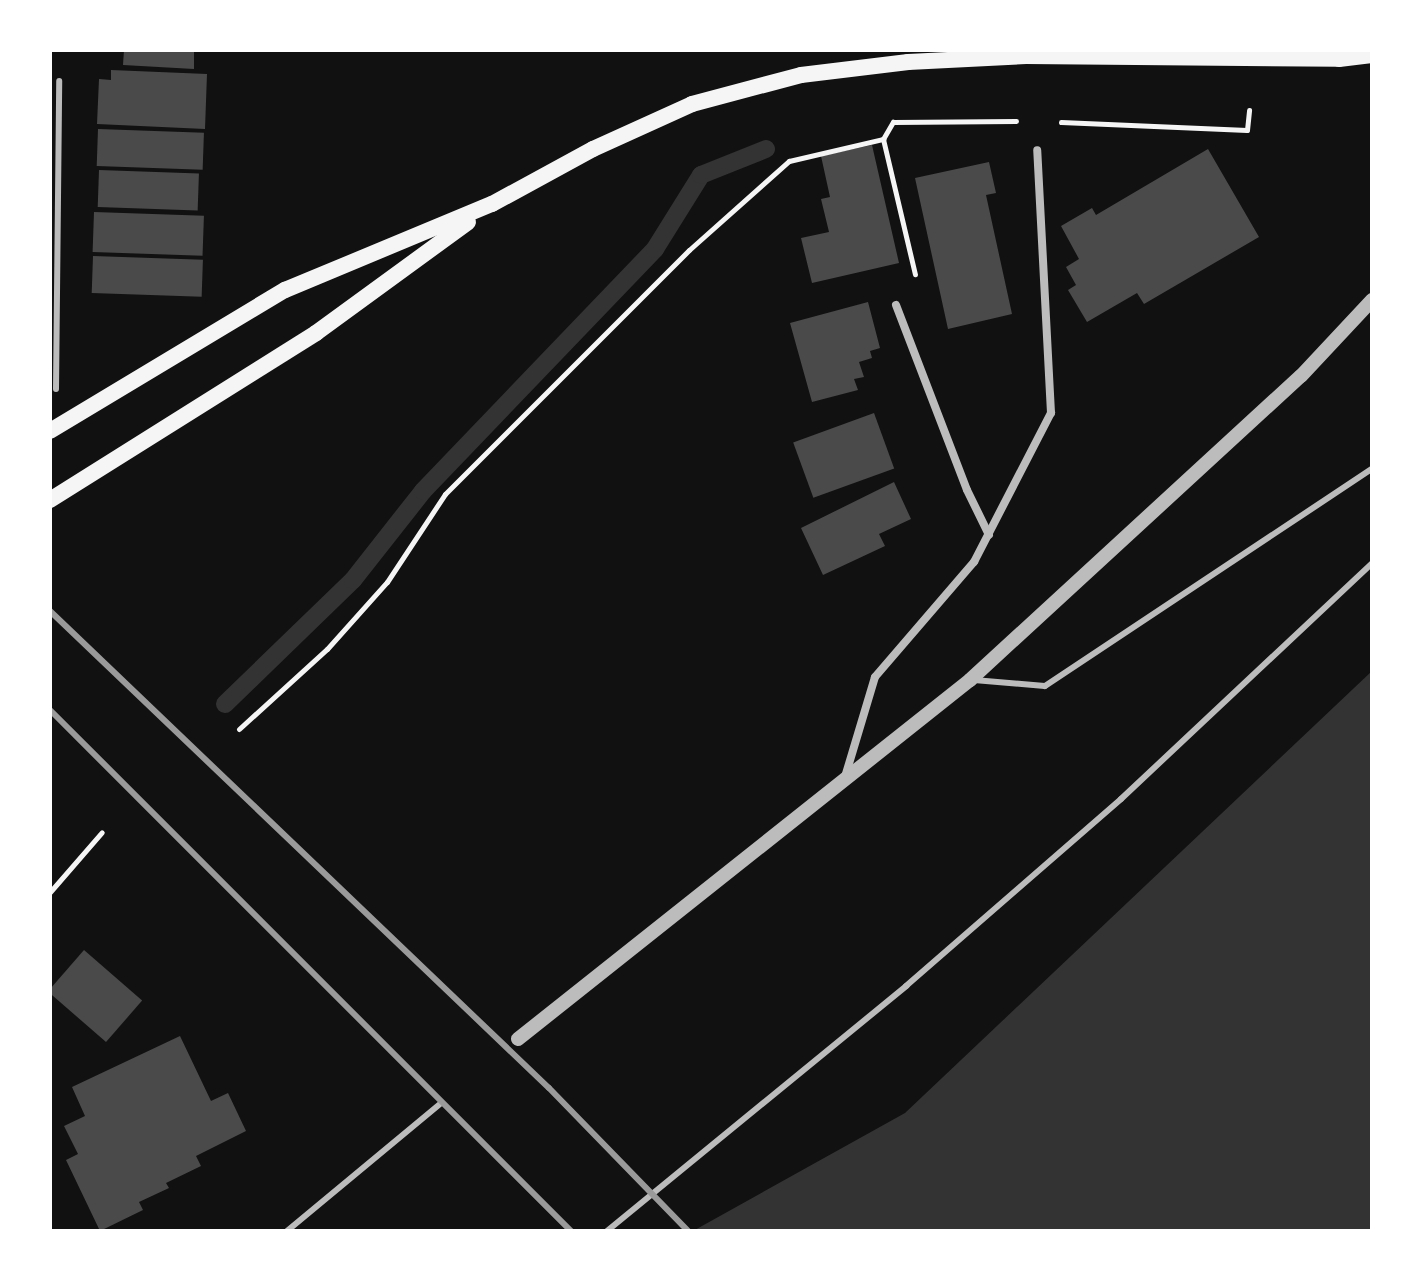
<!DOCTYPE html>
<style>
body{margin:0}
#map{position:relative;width:1422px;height:1281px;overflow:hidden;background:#111;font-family:Cabin,sans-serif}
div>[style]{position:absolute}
.water>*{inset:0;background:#333}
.stream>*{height:18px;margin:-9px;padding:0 9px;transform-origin:9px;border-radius:9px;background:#333}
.building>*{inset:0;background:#4a4a4a;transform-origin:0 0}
.path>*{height:5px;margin:-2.5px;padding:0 2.5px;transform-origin:2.5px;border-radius:2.5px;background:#f5f5f5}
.service>*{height:6px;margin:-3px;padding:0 3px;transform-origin:3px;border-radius:3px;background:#bcbcbc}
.minor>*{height:8px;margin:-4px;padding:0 4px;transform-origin:4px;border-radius:4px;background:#bcbcbc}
.tertiary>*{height:14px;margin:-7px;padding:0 7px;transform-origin:7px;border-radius:7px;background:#bcbcbc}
.secondary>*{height:16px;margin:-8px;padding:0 8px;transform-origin:8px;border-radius:8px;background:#f5f5f5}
.rail>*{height:6px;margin:-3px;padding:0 3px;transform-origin:3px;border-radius:3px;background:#9a9a9a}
span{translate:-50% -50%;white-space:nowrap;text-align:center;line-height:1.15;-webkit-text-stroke:6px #fff;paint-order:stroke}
.frame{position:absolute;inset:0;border:52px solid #fff;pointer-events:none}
</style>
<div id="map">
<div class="water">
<div style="clip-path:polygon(1372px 671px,1372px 1231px,693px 1231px,905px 1113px)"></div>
</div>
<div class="stream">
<div style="left:225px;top:704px;width:178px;rotate:-44.1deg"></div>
<div style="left:353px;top:580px;width:113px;rotate:-51.8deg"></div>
<div style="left:423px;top:491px;width:335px;rotate:-46.2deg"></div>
<div style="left:655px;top:249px;width:87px;rotate:-58.1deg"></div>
<div style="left:701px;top:175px;width:70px;rotate:-21.8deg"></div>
</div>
<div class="building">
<div style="clip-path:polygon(124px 50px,194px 50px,194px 69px,123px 65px)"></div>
<div style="clip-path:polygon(111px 70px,207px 74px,205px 129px,97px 124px,99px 79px,111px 80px)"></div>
<div style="left:98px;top:129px;width:106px;height:37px;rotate:2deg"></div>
<div style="clip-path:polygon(872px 145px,899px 263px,812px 283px,801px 238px,829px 232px,821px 199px,830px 197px,821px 156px)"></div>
<div style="clip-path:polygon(1208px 149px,1259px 237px,1144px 304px,1137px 293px,1087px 322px,1068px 290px,1076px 285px,1066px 267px,1079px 259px,1061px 226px,1092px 208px,1096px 215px)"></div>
<div style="clip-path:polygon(989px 162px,996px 193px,986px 195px,1012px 314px,948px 329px,915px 178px)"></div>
<div style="left:99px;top:170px;width:100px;height:37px;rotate:2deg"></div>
<div style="left:94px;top:212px;width:110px;height:40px;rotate:2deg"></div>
<div style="left:93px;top:256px;width:110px;height:37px;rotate:2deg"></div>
<div style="clip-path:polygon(868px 302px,880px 348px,870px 351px,872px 358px,859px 362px,864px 377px,854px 379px,858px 390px,812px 402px,790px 323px)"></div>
<div style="left:874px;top:413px;width:59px;height:86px;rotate:70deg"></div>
<div style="clip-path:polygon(894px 482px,911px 519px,879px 534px,885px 546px,823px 575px,801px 528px)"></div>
<div style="left:84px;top:950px;width:77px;height:55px;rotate:41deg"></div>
<div style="clip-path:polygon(180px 1036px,211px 1101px,228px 1093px,246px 1131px,196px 1156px,201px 1166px,166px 1183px,169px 1188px,139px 1202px,143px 1210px,100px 1231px,66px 1160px,78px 1154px,64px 1126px,85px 1116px,72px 1087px)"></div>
</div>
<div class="path">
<div style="left:1061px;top:122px;width:186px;rotate:2.5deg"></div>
<div style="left:1247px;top:130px;width:20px;rotate:-84deg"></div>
<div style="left:883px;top:139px;width:139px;rotate:76.7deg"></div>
<div style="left:239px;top:729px;width:119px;rotate:-42.3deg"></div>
<div style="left:327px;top:649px;width:90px;rotate:-48.2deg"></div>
<div style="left:387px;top:582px;width:105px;rotate:-56.6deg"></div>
<div style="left:445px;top:494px;width:345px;rotate:-45deg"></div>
<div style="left:689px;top:250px;width:134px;rotate:-41.7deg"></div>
<div style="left:789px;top:161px;width:97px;rotate:-13.2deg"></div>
<div style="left:883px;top:139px;width:20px;rotate:-60deg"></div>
<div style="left:893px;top:122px;width:123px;rotate:-0.5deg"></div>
<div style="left:50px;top:892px;width:79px;rotate:-49.1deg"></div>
</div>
<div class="service">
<div style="left:56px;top:389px;width:308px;rotate:-89.4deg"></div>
<div style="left:974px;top:680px;width:71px;rotate:4.8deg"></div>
<div style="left:1045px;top:686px;width:392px;rotate:-33.6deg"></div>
<div style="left:287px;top:1231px;width:200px;rotate:-39.7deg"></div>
<div style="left:607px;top:1231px;width:387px;rotate:-39.3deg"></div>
<div style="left:906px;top:986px;width:285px;rotate:-41deg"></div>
<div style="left:1121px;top:799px;width:345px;rotate:-43.2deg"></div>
</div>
<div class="minor">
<div style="left:896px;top:305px;width:198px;rotate:69deg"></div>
<div style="left:967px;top:490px;width:50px;rotate:63.9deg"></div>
<div style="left:845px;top:777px;width:104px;rotate:-73.3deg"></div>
<div style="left:875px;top:677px;width:152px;rotate:-49.3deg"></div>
<div style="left:974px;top:562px;width:168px;rotate:-62.7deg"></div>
<div style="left:1051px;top:413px;width:263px;rotate:-93deg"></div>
</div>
<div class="tertiary">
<div style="left:518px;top:1039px;width:577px;rotate:-38.46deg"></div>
<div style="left:970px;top:680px;width:449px;rotate:-42.6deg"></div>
<div style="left:1301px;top:376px;width:104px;rotate:-46.9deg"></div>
</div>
<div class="secondary">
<div style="left:50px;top:431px;width:274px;rotate:-31deg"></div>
<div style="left:285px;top:290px;width:224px;rotate:-22.6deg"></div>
<div style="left:492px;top:204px;width:115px;rotate:-28.6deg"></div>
<div style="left:593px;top:149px;width:109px;rotate:-24.4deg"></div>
<div style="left:692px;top:104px;width:113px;rotate:-14.9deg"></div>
<div style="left:801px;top:75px;width:108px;rotate:-6.9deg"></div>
<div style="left:908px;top:62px;width:118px;rotate:-2.9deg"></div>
<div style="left:1026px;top:56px;width:313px;rotate:0.5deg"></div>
<div style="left:1339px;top:59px;width:33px;rotate:-7deg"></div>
<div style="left:50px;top:500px;width:314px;rotate:-32.1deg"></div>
<div style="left:316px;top:333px;width:188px;rotate:-36.1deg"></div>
</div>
<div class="rail">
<div style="left:50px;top:611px;width:690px;rotate:43.71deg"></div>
<div style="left:549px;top:1088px;width:199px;rotate:45.8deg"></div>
<div style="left:50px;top:710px;width:737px;rotate:45deg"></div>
</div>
<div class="frame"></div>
</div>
